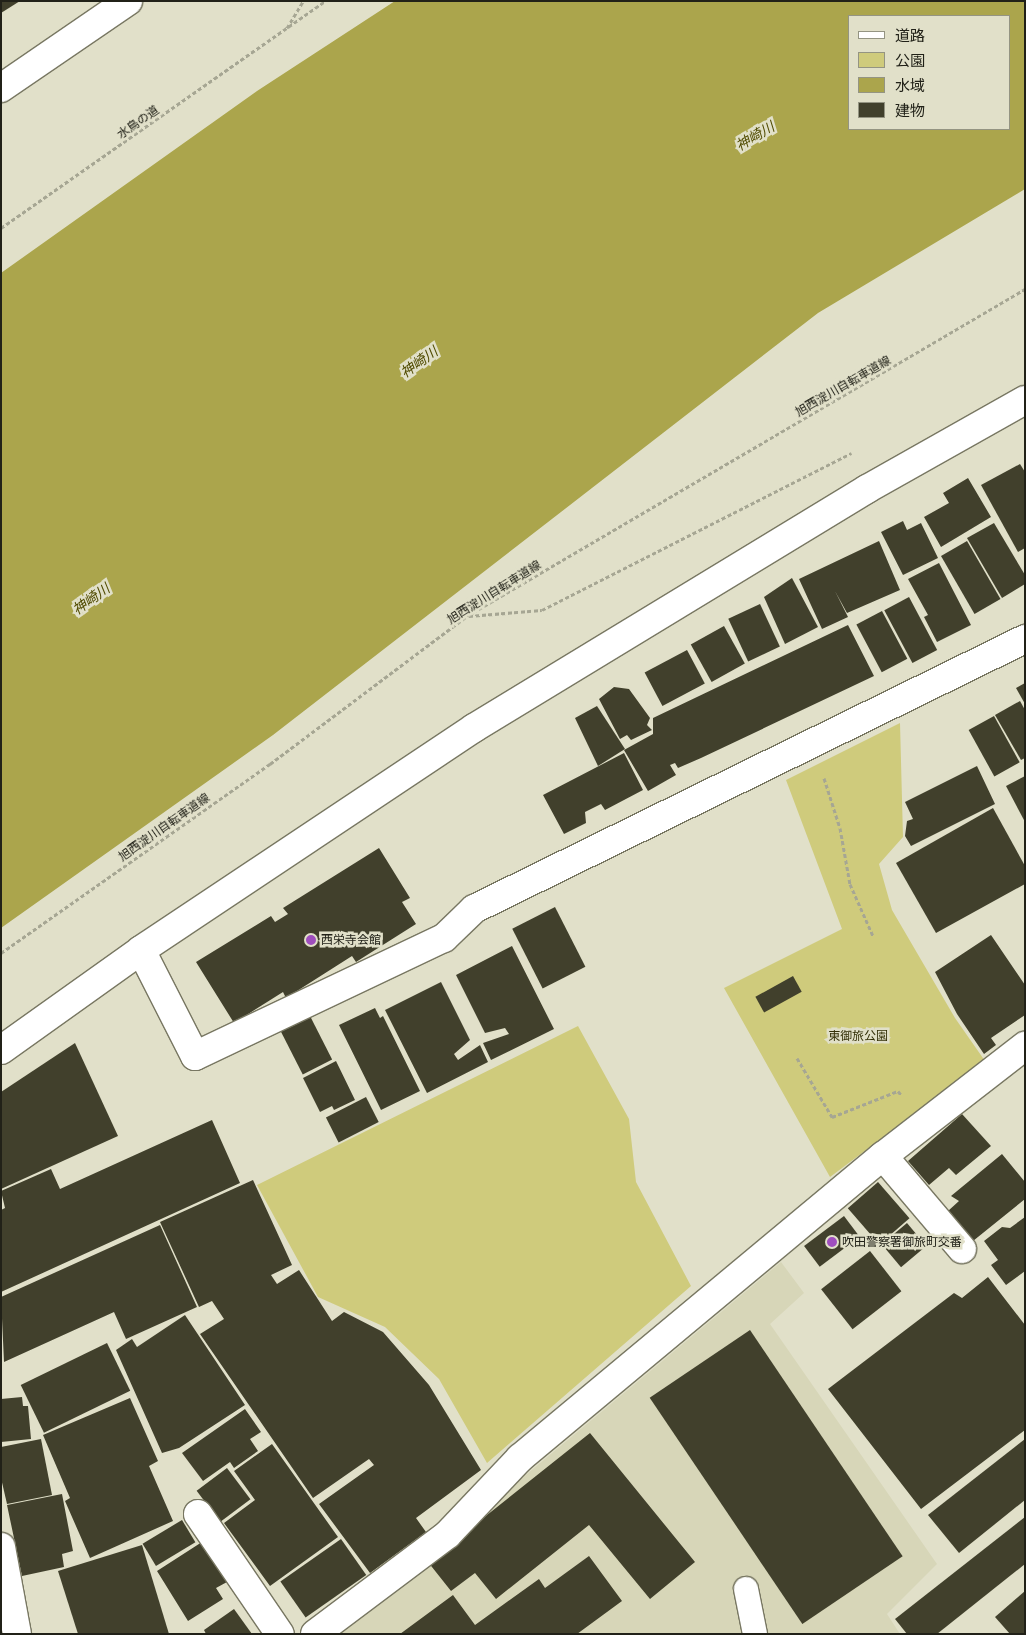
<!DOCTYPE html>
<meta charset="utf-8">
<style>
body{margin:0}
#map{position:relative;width:1026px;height:1635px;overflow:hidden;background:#e1e0c9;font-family:Montserrat,"Noto Sans JP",sans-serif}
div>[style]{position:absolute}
.built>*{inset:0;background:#d7d6b8}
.green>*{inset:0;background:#cfcb7c}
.water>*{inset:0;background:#aba54c}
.building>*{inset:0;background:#41402c;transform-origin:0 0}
.path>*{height:3px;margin-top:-1.5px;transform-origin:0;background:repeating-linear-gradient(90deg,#a6a693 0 4px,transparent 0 6.5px)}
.roads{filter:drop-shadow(1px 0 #787762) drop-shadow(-1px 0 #787762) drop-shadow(0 1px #787762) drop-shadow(0 -1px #787762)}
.lane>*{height:24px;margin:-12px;padding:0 12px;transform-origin:12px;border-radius:12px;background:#fff}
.street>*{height:28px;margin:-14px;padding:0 14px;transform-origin:14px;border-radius:14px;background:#fff}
.dots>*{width:14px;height:14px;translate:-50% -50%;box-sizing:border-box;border:2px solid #e1e0c9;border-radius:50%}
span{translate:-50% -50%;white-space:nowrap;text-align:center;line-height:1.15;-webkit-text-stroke:5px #e1e0c9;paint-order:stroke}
.street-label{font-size:12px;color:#212118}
.poi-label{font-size:12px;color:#212118}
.left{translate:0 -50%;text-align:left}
.park-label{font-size:12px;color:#312e06}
.water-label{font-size:14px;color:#504b01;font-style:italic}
.frame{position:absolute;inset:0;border:2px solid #212118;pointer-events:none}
.legend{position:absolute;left:848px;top:15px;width:162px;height:115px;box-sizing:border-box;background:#e1e0c9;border:1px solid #949482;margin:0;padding:6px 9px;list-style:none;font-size:15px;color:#212118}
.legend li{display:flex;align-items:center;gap:10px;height:25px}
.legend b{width:25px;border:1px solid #949482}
</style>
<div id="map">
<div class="built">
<div style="clip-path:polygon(781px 1262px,804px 1293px,770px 1324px,937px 1564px,887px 1614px,900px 1634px,335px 1634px)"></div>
</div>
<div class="green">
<div style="clip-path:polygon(900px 723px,903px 837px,879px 864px,892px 910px,955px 1018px,985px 1061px,830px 1177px,724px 988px,842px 929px,786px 780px)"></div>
<div style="clip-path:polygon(578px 1026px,629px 1119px,636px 1182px,691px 1286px,487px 1463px,439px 1379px,385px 1327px,318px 1297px,257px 1185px)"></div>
</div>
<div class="water">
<div style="clip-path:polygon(evenodd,395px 1px,1025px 1px,1025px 189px,818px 313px,273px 735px,1px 928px,1px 273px,257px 91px,395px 1px,850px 16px,1010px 16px,1010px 129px,850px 129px,850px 16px)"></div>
</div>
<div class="building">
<div style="clip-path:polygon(1px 1px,20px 1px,1px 13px)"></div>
<div style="clip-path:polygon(1020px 464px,1025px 472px,1025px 548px,1018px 552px,981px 485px)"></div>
<div style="clip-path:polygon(968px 478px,991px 517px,941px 547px,924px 517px,949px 503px,943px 493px)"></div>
<div style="clip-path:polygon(903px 521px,907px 530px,921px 523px,938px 558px,903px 575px,881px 532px)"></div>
<div style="clip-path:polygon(994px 523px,1025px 575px,1025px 584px,1002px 598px,967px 538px)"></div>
<div style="clip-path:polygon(879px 541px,900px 590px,847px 613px,835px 591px,848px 617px,822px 629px,799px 579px)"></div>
<div style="left:967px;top:541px;width:67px;height:30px;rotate:60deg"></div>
<div style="clip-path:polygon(939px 563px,971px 625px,937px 642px,924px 617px,928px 615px,908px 579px)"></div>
<div style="clip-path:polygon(792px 578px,818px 627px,785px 644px,764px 597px)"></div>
<div style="left:909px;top:597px;width:60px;height:28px;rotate:62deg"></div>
<div style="left:760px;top:604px;width:47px;height:35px;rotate:65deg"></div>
<div style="left:882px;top:611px;width:54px;height:29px;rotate:62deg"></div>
<div style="clip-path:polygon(848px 625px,874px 676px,701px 758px,678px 768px,675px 763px,670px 765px,676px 775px,648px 791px,624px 750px,653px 734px,653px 718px)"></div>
<div style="left:724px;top:626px;width:43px;height:38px;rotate:61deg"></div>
<div style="left:687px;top:650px;width:38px;height:48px;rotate:62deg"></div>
<div style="clip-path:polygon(1025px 683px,1025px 704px,1016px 688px)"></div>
<div style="clip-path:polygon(614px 687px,629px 689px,650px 718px,647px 725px,652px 730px,631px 740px,627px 735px,620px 739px,599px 699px)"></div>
<div style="clip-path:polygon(1020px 701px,1025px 710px,1025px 758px,1021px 760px,995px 715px)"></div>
<div style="clip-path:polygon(597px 706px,625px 749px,598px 766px,575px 718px)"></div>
<div style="left:994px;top:716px;width:53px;height:29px;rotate:61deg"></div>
<div style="clip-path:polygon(624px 753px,643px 790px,605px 810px,601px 804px,585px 812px,586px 823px,564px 834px,543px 795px)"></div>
<div style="clip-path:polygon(977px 766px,995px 804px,911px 846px,905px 836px,907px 821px,913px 819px,905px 802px)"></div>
<div style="clip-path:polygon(1025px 776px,1025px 822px,1006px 786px)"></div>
<div style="clip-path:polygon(993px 808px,1025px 866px,1025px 884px,936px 933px,896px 863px)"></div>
<div style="clip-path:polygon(379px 848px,410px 898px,402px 902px,416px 924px,356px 962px,352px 956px,286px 998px,283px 992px,234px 1023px,196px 962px,271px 916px,275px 922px,288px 914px,283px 908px)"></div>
<div style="left:555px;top:907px;width:67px;height:48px;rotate:63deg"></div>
<div style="clip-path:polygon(991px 935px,1025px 985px,1025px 1015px,991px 1038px,996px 1045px,984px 1054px,957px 1014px,935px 972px)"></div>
<div style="clip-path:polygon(512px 946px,554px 1029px,491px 1060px,483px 1043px,509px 1034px,505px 1028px,485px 1033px,456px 975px)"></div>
<div style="left:793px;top:976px;width:18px;height:43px;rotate:61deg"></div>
<div style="clip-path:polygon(441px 982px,470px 1040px,454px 1054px,458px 1060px,480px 1045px,488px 1062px,427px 1093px,385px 1010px)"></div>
<div style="clip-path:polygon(375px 1008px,380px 1018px,383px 1016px,420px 1091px,381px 1110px,339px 1025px)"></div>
<div style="left:309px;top:1014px;width:51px;height:33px;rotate:63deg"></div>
<div style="clip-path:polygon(75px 1043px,118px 1136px,1px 1189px,1px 1092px)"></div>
<div style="clip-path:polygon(336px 1061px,355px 1100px,334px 1110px,332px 1106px,320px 1112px,303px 1078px)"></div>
<div style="left:366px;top:1097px;width:28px;height:45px;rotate:63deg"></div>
<div style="clip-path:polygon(962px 1114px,991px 1146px,956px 1175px,949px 1168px,929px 1185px,908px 1161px)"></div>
<div style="clip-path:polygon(212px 1120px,240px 1183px,1px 1292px,1px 1210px,5px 1208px,1px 1191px,51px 1169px,60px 1189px)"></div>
<div style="clip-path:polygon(1002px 1154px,1025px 1182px,1025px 1199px,973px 1241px,948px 1211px,959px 1201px,951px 1196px)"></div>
<div style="clip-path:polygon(253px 1180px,292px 1265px,271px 1275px,277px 1284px,299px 1270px,332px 1321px,344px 1312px,383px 1332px,429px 1385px,481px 1470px,416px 1518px,426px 1532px,370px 1573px,319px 1504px,374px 1465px,369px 1459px,313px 1498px,200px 1334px,224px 1319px,212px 1301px,199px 1307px,160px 1222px)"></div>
<div style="left:878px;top:1182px;width:48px;height:40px;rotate:49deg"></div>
<div style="left:844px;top:1216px;width:26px;height:50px;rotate:53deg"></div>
<div style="clip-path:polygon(1025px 1217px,1025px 1271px,1006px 1285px,991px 1265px,998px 1260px,984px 1241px,1002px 1227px,1010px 1228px)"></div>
<div style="left:907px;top:1223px;width:30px;height:33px;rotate:50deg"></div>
<div style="clip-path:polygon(160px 1225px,197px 1307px,126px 1339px,114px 1312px,4px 1362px,1px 1297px)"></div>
<div style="left:870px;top:1251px;width:51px;height:62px;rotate:52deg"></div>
<div style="clip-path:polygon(988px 1277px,1025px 1325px,1025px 1430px,921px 1509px,828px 1389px,954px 1293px,962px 1298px)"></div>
<div style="clip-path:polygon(185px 1315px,245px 1405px,179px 1448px,162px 1453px,116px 1350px,132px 1339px,137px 1347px)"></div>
<div style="left:750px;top:1330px;width:273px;height:121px;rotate:56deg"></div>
<div style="left:107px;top:1343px;width:53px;height:96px;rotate:64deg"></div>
<div style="clip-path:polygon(22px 1397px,23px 1406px,28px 1406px,31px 1439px,1px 1442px,1px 1399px)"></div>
<div style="clip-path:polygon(130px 1398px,158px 1461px,149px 1466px,173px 1521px,90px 1558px,65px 1501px,70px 1498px,43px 1435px)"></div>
<div style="clip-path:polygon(245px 1409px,261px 1432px,250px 1439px,258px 1451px,234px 1468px,230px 1462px,203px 1481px,182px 1453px)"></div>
<div style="clip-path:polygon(590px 1433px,695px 1562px,650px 1599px,589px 1525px,496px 1599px,475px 1573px,451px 1591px,428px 1562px)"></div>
<div style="clip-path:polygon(41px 1439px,52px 1495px,7px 1504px,1px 1478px,1px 1447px)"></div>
<div style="clip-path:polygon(1025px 1439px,1025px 1500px,959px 1553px,928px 1515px)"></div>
<div style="clip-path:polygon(272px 1444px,338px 1537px,270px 1586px,224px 1523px,255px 1500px,234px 1471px)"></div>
<div style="left:227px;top:1468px;width:39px;height:38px;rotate:53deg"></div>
<div style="clip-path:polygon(62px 1494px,73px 1551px,62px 1554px,64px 1567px,22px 1576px,7px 1505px)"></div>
<div style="clip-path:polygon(1025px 1517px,1025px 1564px,937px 1634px,907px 1634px,895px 1619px)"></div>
<div style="left:182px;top:1520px;width:26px;height:46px;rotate:59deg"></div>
<div style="left:341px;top:1539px;width:44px;height:74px;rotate:55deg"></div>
<div style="clip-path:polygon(202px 1542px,227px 1582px,216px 1588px,223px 1599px,188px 1621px,157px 1571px)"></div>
<div style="clip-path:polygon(142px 1545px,169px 1634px,78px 1634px,58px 1571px)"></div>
<div style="clip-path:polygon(589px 1556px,622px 1601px,577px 1634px,400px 1634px,453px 1595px,475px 1625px,539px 1579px,545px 1588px)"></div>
<div style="clip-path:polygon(1025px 1591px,1025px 1634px,1010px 1634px,995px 1617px)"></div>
<div style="clip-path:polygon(234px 1609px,252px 1634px,206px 1634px,204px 1630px)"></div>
</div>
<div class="path">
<div style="left:287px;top:28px;width:31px;rotate:-59deg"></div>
<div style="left:1px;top:228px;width:396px;rotate:-35deg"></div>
<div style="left:469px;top:616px;width:73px;rotate:-4.7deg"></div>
<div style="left:542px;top:610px;width:347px;rotate:-26.9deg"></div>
<div style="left:824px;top:778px;width:52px;rotate:72.3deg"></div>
<div style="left:840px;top:828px;width:57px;rotate:79.9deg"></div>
<div style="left:850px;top:884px;width:57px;rotate:66.1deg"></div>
<div style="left:1px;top:953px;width:329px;rotate:-35.1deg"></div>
<div style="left:270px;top:764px;width:246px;rotate:-36.9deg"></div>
<div style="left:467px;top:616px;width:647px;rotate:-30.37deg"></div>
<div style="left:797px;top:1058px;width:69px;rotate:59.3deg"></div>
<div style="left:832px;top:1117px;width:71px;rotate:-21.5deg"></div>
<div style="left:898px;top:1091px;width:6px;rotate:51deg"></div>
</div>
<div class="roads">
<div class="lane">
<div style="left:746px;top:1589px;width:46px;rotate:78.7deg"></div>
</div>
<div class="street">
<div style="left:1px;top:88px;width:154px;rotate:-34.4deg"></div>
<div style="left:141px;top:950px;width:119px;rotate:63deg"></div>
<div style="left:195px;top:1056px;width:276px;rotate:-25.4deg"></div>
<div style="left:444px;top:938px;width:42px;rotate:-44deg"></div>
<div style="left:474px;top:909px;width:614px;rotate:-26.11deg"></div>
<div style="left:1px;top:1050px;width:172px;rotate:-35.5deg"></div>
<div style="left:141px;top:950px;width:400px;rotate:-33.7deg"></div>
<div style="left:474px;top:728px;width:460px;rotate:-31.3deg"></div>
<div style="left:867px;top:489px;width:181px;rotate:-29.4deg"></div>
<div style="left:883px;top:1156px;width:122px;rotate:49.7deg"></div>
<div style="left:198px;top:1514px;width:145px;rotate:55.7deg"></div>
<div style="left:1px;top:1547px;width:88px;rotate:79.6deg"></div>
<div style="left:315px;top:1634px;width:166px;rotate:-36.9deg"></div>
<div style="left:448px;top:1534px;width:105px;rotate:-46.5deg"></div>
<div style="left:520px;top:1458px;width:472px;rotate:-39.8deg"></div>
<div style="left:883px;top:1156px;width:180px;rotate:-37.8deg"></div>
</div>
</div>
<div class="dots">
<div style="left:311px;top:940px;background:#9f4ebe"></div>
<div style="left:832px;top:1242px;background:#9f4ebe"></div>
</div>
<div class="street-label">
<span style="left:138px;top:122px;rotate:-35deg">水鳥の道</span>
<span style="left:843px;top:386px;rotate:-30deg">旭西淀川自転車道線</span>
<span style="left:494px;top:592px;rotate:-32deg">旭西淀川自転車道線</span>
<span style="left:164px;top:827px;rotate:-35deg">旭西淀川自転車道線</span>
</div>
<div class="poi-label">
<span class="left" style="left:321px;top:940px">西栄寺会館</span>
<span class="left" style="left:842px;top:1242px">吹田警察署御旅町交番</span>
</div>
<div class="park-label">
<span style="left:858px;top:1036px">東御旅公園</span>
</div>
<div class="water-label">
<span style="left:755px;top:136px;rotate:-31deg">神崎川</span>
<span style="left:419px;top:362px;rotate:-36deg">神崎川</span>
<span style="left:91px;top:599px;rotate:-36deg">神崎川</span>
</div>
<div class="frame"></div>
<ul class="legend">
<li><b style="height:6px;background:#fff"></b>道路</li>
<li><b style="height:14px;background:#cfcb7c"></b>公園</li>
<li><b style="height:14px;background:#aba54c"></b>水域</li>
<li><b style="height:14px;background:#41402c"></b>建物</li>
</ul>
</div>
